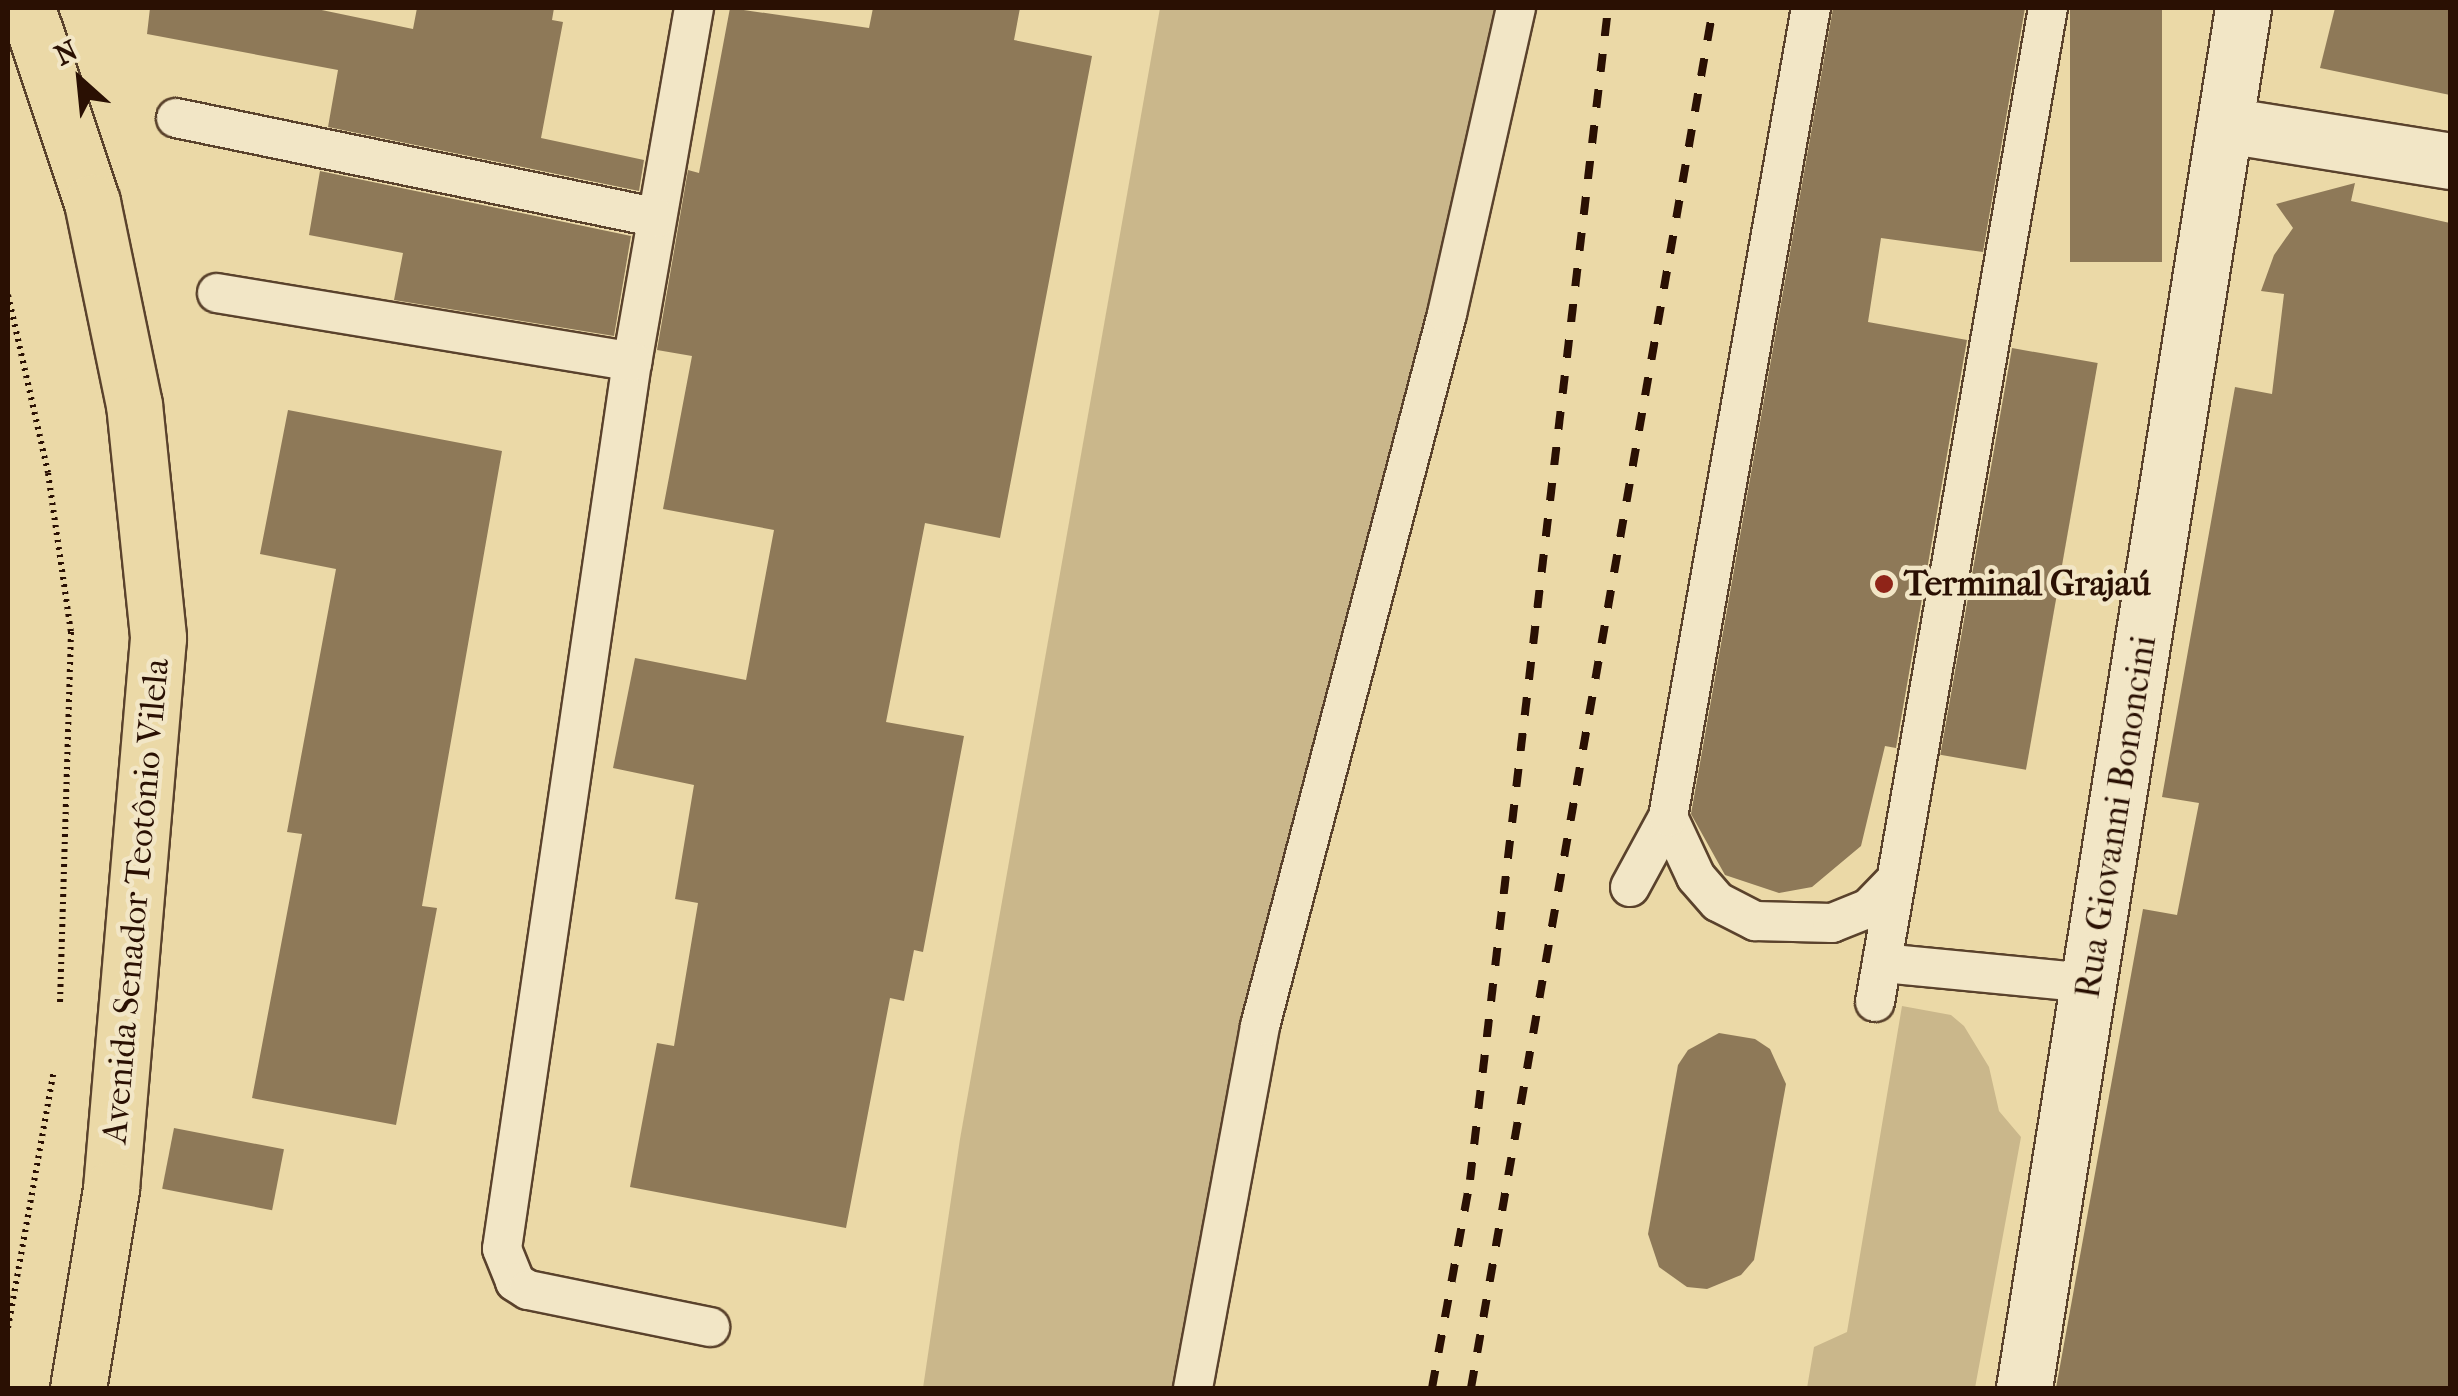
<!DOCTYPE html>
<meta charset="utf-8">
<style>
body{margin:0}
#map{position:relative;width:2458px;height:1396px;overflow:hidden;background:#ebd9a7;font-family:"IM FELL French Canon",serif}
div>[style]{position:absolute}
.green>*{inset:0;background:#cab78b}
.building>*{inset:0;background:#8e7958;transform-origin:0 0}
.path>*{height:6px;margin-top:-3px;transform-origin:0;background:repeating-linear-gradient(90deg,#2a1003 0 2.5px,transparent 0 7.5px)}
.roads{filter:drop-shadow(2px 0 #5a422c) drop-shadow(-2px 0 #5a422c) drop-shadow(0 2px #5a422c) drop-shadow(0 -2px #5a422c)}
.lane>*{height:38px;margin:-19px;padding:0 19px;transform-origin:19px;border-radius:19px;background:#f2e6c6}
.street>*{height:55px;margin:-27.5px;padding:0 27.5px;transform-origin:27.5px;border-radius:27.5px;background:#f2e6c6}
.secondary>*{height:55px;margin:-27.5px;padding:0 27.5px;transform-origin:27.5px;border-radius:27.5px;background:#f2e6c6}
.primary>*{height:55px;margin:-27.5px;padding:0 27.5px;transform-origin:27.5px;border-radius:27.5px;background:#ebd9a7}
.rail>*{height:8px;margin-top:-4px;transform-origin:0;background:repeating-linear-gradient(90deg,#2a1003 0 18px,transparent 0 36px)}
.dots>*{width:28px;height:28px;translate:-50% -50%;box-sizing:border-box;border:5px solid #f2e6c6;border-radius:50%}
span{translate:-50% -50%;white-space:nowrap;text-align:center;line-height:1.15;-webkit-text-stroke:9px #f2e6c6;paint-order:stroke}
.poi-label{font-size:35px;color:#2a1003;font-weight:700}
.left{translate:0 -50%;text-align:left}
.street-label{font-size:35px;color:#2a1003}
.frame{position:absolute;inset:0;border:10px solid #2a1003;pointer-events:none}
.north{position:absolute;left:30px;top:30px;width:100px;height:100px;-webkit-text-stroke:8px #f2e6c6;paint-order:stroke;rotate:333deg;font-size:28px;font-weight:700;line-height:40px;text-align:center;color:#2a1003}
.north::after{content:'';display:block;margin:auto;width:35px;height:45px;background:#2a1003;clip-path:polygon(50% 0,100% 100%,50% 72%,0 100%)}
</style>
<div id="map">
<div class="green">
<div style="clip-path:polygon(1160px 8px,1495px 8px,1480px 100px,1193px 1388px,923px 1388px,960px 1139px)"></div>
<div style="clip-path:polygon(1902px 1006px,1951px 1015px,1964px 1026px,1989px 1067px,1999px 1111px,2021px 1137px,1975px 1388px,1807px 1388px,1814px 1347px,1847px 1332px)"></div>
</div>
<div class="building">
<div style="clip-path:polygon(150px 8px,312px 8px,413px 29px,417px 8px,554px 8px,552px 20px,563px 22px,541px 138px,644px 160px,639px 191px,328px 127px,338px 70px,147px 34px)"></div>
<div style="clip-path:polygon(730px 8px,869px 28px,873px 8px,1020px 8px,1014px 40px,1092px 56px,1000px 538px,925px 523px,886px 722px,964px 736px,923px 952px,914px 950px,904px 1001px,890px 998px,846px 1228px,630px 1187px,657px 1043px,674px 1046px,698px 903px,675px 899px,694px 785px,613px 768px,635px 658px,746px 680px,774px 530px,663px 509px,692px 356px,657px 350px,688px 170px,699px 173px)"></div>
<div style="clip-path:polygon(1833px 8px,2025px 8px,1983px 252px,1881px 238px,1868px 322px,1967px 340px,1896px 748px,1885px 746px,1861px 846px,1812px 887px,1779px 893px,1725px 875px,1691px 814px)"></div>
<div style="left:2070px;top:8px;width:92px;height:254px"></div>
<div style="clip-path:polygon(2335px 8px,2450px 8px,2450px 95px,2320px 68px)"></div>
<div style="clip-path:polygon(320px 171px,631px 236px,614px 336px,394px 300px,403px 253px,309px 235px)"></div>
<div style="clip-path:polygon(2355px 183px,2351px 201px,2450px 223px,2450px 1388px,2056px 1388px,2143px 909px,2177px 915px,2199px 803px,2162px 797px,2235px 387px,2272px 394px,2284px 294px,2261px 291px,2274px 255px,2293px 228px,2276px 204px)"></div>
<div style="left:2012px;top:348px;width:87px;height:413px;rotate:10deg"></div>
<div style="clip-path:polygon(288px 410px,502px 451px,422px 906px,437px 908px,396px 1125px,252px 1098px,302px 834px,287px 832px,336px 569px,260px 554px)"></div>
<div style="clip-path:polygon(1719px 1033px,1755px 1039px,1770px 1049px,1786px 1084px,1754px 1260px,1741px 1275px,1707px 1289px,1687px 1287px,1659px 1267px,1648px 1234px,1678px 1065px,1688px 1050px)"></div>
<div style="left:174px;top:1128px;width:112px;height:62px;rotate:11deg"></div>
</div>
<div class="path">
<div style="left:8px;top:295px;width:182px;rotate:77.3deg"></div>
<div style="left:48px;top:473px;width:161px;rotate:81.8deg"></div>
<div style="left:71px;top:632px;width:371px;rotate:91.7deg"></div>
<div style="left:8px;top:1328px;width:262px;rotate:-79.9deg"></div>
</div>
<div class="roads">
<div class="lane">
<div style="left:694px;top:8px;width:359px;rotate:99.9deg"></div>
<div style="left:632px;top:362px;width:896px;rotate:98.34deg"></div>
<div style="left:502px;top:1249px;width:35px;rotate:68deg"></div>
<div style="left:515px;top:1282px;width:15px;rotate:32deg"></div>
<div style="left:528px;top:1290px;width:186px;rotate:11.5deg"></div>
<div style="left:176px;top:118px;width:491px;rotate:11.7deg"></div>
<div style="left:217px;top:293px;width:421px;rotate:9.4deg"></div>
<div style="left:1668px;top:817px;width:66px;rotate:65deg"></div>
<div style="left:1696px;top:877px;width:33px;rotate:49deg"></div>
<div style="left:1718px;top:902px;width:42px;rotate:27.2deg"></div>
<div style="left:1755px;top:921px;width:77px;rotate:1.5deg"></div>
<div style="left:1832px;top:923px;width:40px;rotate:-22deg"></div>
<div style="left:1869px;top:908px;width:39px;rotate:-46deg"></div>
<div style="left:1630px;top:887px;width:80px;rotate:-61.5deg"></div>
<div style="left:1668px;top:817px;width:822px;rotate:-79.98deg"></div>
<div style="left:1882px;top:963px;width:209px;rotate:5.5deg"></div>
<div style="left:1875px;top:1002px;width:1009px;rotate:-80.13deg"></div>
<div style="left:1193px;top:1388px;width:368px;rotate:-79.5deg"></div>
<div style="left:1260px;top:1026px;width:736px;rotate:-75.28deg"></div>
<div style="left:1447px;top:314px;width:314px;rotate:-77.3deg"></div>
</div>
<div class="street">
<div style="left:2226px;top:125px;width:227px;rotate:9.1deg"></div>
</div>
<div class="secondary">
<div style="left:2024px;top:1388px;width:1397px;rotate:-80.98deg"></div>
</div>
<div class="primary">
<div style="left:27px;top:8px;width:205px;rotate:71.5deg"></div>
<div style="left:92px;top:202px;width:206px;rotate:78.3deg"></div>
<div style="left:134px;top:404px;width:235px;rotate:84.1deg"></div>
<div style="left:158px;top:638px;width:553px;rotate:94.88deg"></div>
<div style="left:111px;top:1189px;width:202px;rotate:99.4deg"></div>
</div>
</div>
<div class="rail">
<div style="left:1432px;top:1388px;width:211px;rotate:-79.6deg"></div>
<div style="left:1470px;top:1180px;width:1180px;rotate:-83.28deg"></div>
<div style="left:1471px;top:1388px;width:1401px;rotate:-80.05deg"></div>
</div>
<div class="dots">
<div style="left:1884px;top:584px;background:#8f2418"></div>
</div>
<div class="poi-label">
<span class="left" style="left:1904px;top:584px">Terminal Grajaú</span>
</div>
<div class="street-label">
<span style="left:2116px;top:817px;rotate:-81deg">Rua Giovanni Bononcini</span>
<span style="left:136px;top:901px;rotate:-85deg">Avenida Senador Teotônio Vilela</span>
</div>
<div class="frame"></div>
<div class="north">N</div>
</div>
